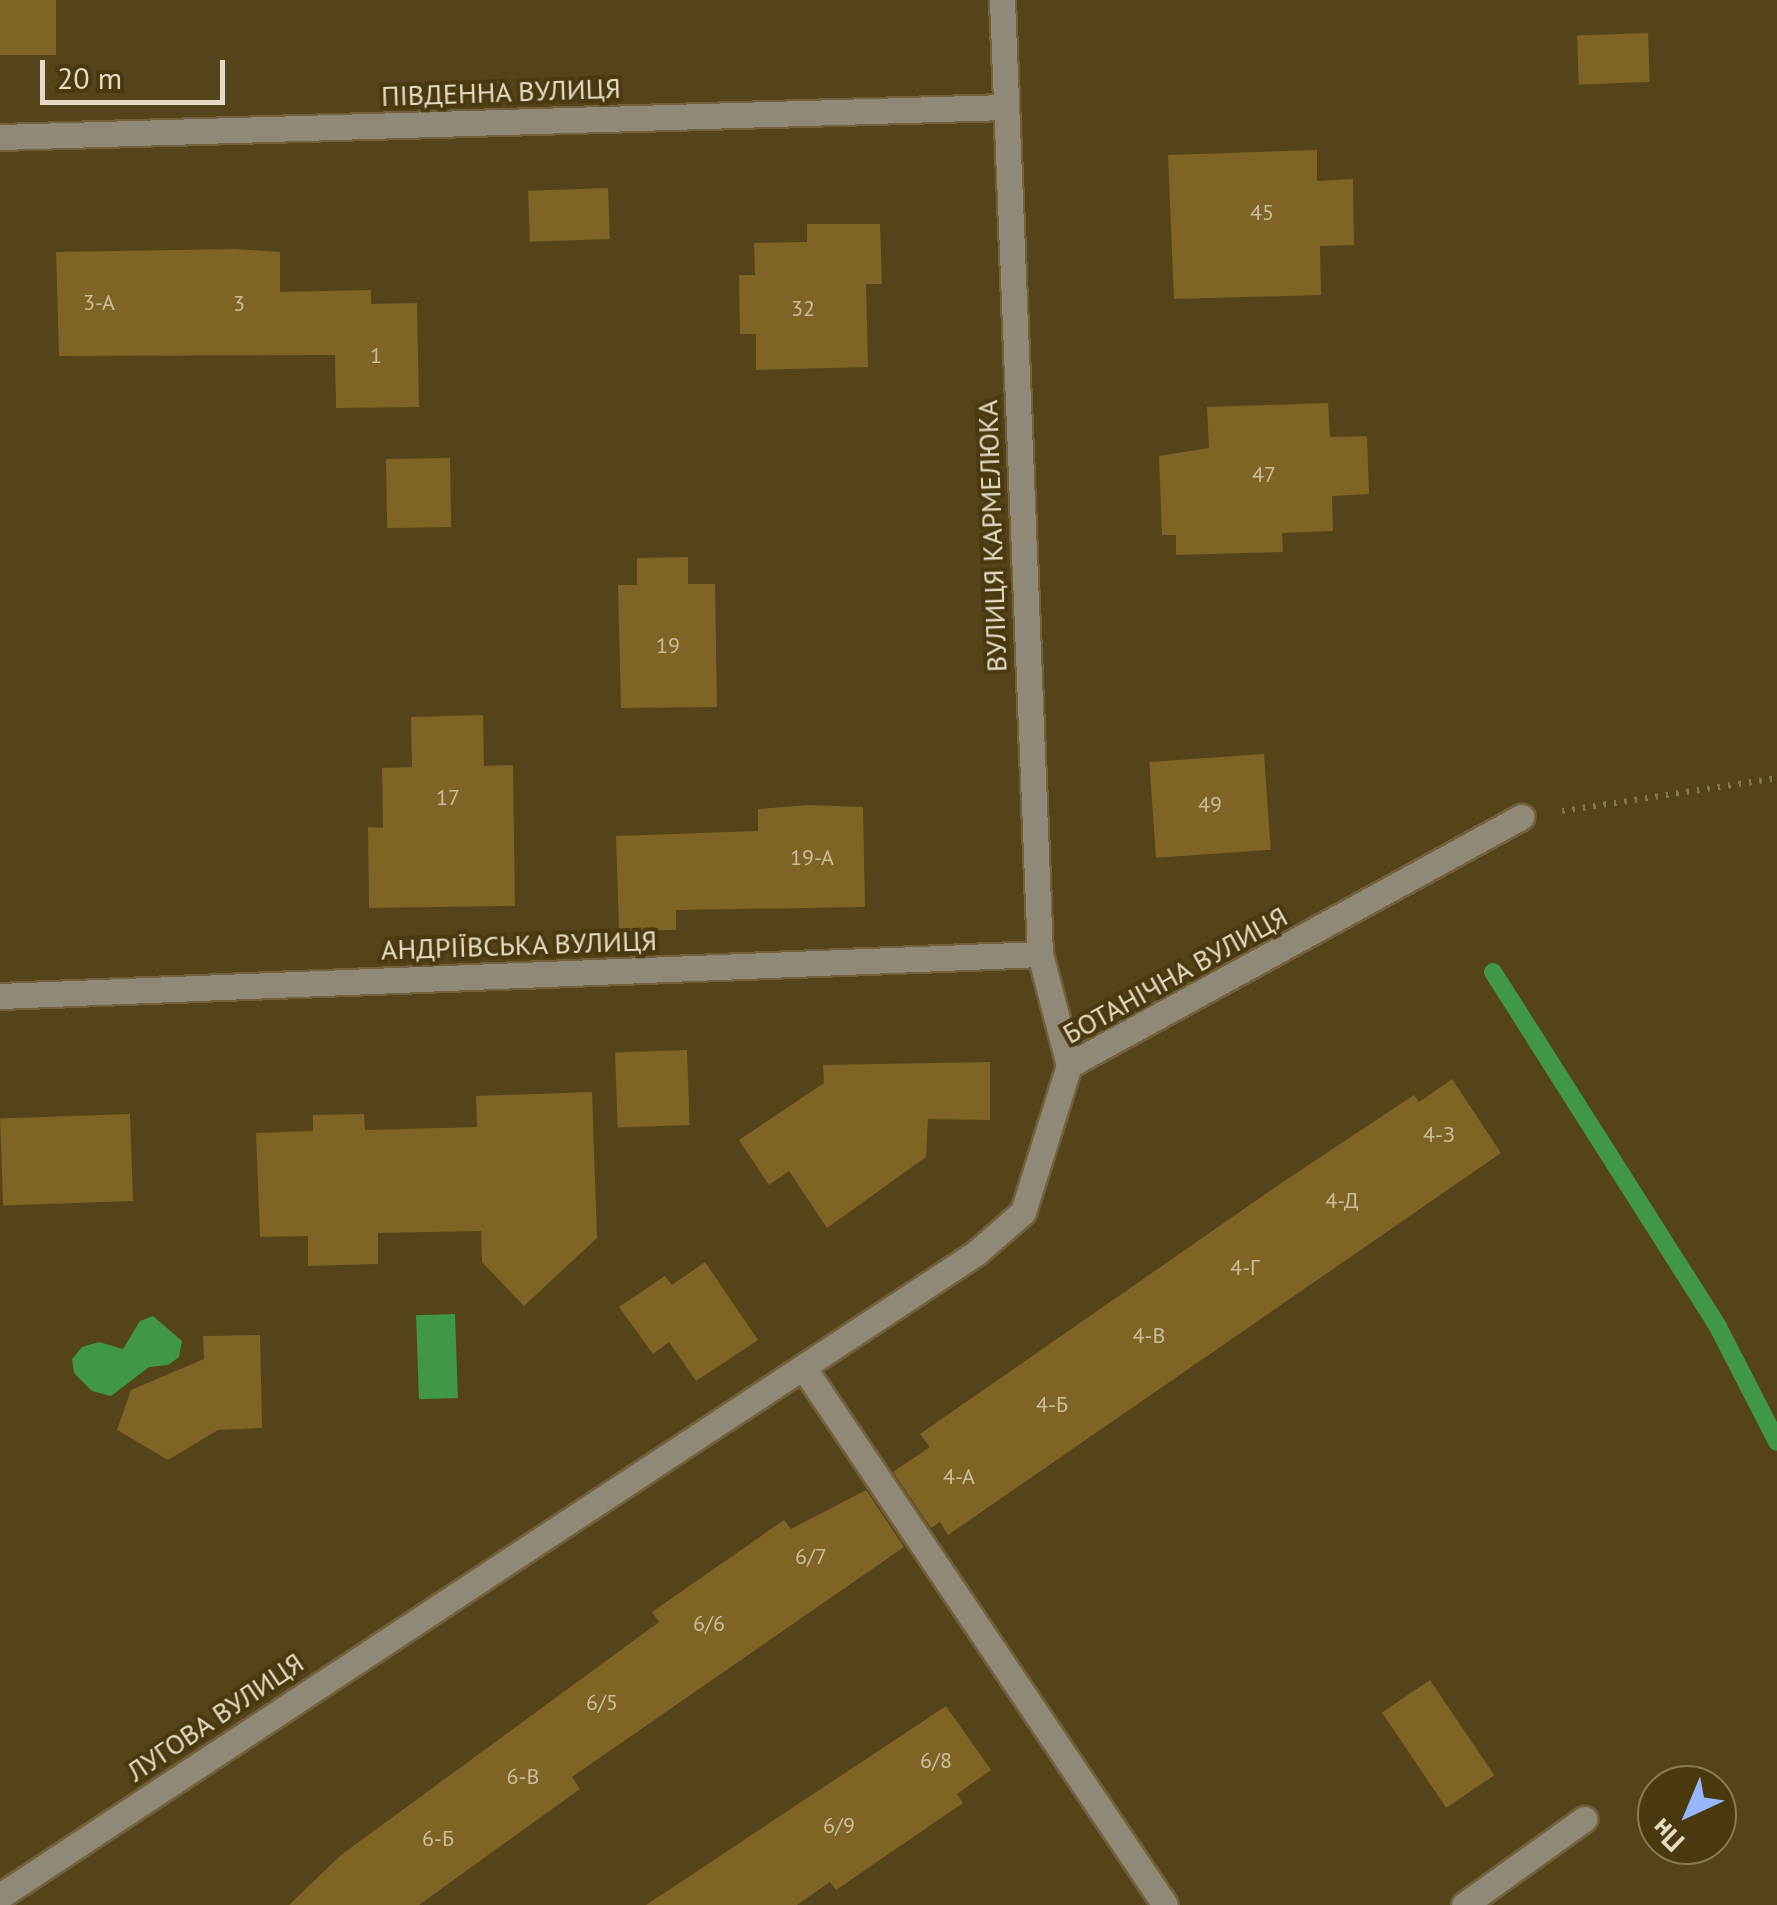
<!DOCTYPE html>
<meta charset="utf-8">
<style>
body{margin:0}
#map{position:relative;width:1777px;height:1905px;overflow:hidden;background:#55431a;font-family:"PT Sans",sans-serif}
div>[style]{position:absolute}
.water>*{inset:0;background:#409747;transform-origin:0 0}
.stream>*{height:18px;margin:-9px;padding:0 9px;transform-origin:9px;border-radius:9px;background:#409747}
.building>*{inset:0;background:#7f6426;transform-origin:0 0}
.path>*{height:6px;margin-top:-3px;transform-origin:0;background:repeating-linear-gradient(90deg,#857653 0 2.5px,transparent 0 10.5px)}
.roads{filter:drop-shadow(2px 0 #72613c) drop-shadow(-2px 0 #72613c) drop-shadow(0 2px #72613c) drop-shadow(0 -2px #72613c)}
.minor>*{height:25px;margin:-12.5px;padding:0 12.5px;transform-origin:12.5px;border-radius:12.5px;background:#918977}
span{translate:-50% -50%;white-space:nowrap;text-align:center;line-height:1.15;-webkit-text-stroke:8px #4a380e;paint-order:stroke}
.number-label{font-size:22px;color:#ccbd9d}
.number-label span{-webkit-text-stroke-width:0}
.street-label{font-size:28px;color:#e5dbc5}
.north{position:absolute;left:1637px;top:1765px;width:100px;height:100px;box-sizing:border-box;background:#4a380e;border:2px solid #887957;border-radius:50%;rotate:224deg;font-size:28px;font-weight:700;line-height:40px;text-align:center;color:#e5dbc5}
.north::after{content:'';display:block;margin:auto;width:35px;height:45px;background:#96b6fd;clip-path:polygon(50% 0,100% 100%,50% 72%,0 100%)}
.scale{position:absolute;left:40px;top:60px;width:185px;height:45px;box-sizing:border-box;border:5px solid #e5dbc5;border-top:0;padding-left:12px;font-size:30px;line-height:35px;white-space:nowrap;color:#e5dbc5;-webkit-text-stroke:8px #4a380e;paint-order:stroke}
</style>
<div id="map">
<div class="water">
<div style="left:455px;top:1314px;width:84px;height:39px;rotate:88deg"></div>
<div style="clip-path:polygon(153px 1316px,182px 1341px,179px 1357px,168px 1365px,149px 1367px,111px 1396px,92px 1391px,74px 1373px,72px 1359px,82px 1347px,99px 1342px,123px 1349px,140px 1321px)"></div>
</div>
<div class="stream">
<div style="left:1493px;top:972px;width:420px;rotate:57.6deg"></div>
<div style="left:1718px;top:1327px;width:129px;rotate:62.8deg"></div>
</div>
<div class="building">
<div style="left:0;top:0;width:56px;height:55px"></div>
<div style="left:1648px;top:33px;width:49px;height:71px;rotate:88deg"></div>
<div style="clip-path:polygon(1317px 150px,1317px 181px,1353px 179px,1354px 245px,1320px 246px,1321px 295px,1174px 299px,1168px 155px)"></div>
<div style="left:608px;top:188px;width:51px;height:80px;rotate:88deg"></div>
<div style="clip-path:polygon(807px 224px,880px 224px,882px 284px,866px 284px,868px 367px,756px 370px,756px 334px,740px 334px,739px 275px,755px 275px,754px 243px,807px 242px)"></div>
<div style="clip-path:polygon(234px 249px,280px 252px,280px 292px,371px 290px,371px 304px,417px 303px,419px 407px,336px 408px,335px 355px,59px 356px,56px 252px)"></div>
<div style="clip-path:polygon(1328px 403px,1330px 437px,1367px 436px,1369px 494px,1332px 496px,1333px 531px,1282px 533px,1283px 552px,1176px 555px,1176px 535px,1162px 535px,1159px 456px,1209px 448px,1207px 407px)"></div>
<div style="left:450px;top:458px;width:69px;height:64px;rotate:89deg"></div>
<div style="clip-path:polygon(688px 557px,688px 584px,715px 584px,717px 707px,621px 708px,618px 585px,637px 585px,637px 558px)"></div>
<div style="clip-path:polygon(483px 715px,484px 766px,513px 765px,515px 906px,369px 908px,368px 827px,383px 828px,382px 768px,412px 767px,411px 717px)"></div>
<div style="left:1264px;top:754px;width:96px;height:115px;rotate:86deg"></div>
<div style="clip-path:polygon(808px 805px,863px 807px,865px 907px,676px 910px,676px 930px,619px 931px,616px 836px,758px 831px,758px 809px)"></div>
<div style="left:687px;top:1050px;width:75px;height:72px;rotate:88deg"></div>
<div style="clip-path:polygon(990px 1062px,990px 1120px,928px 1119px,926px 1157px,827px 1228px,789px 1171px,769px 1185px,739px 1140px,824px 1083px,823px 1065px)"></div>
<div style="clip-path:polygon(1452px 1079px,1501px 1153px,948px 1535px,940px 1522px,931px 1528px,893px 1472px,930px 1447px,920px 1434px,1280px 1184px,1414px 1095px,1419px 1102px)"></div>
<div style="clip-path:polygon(592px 1092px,597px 1238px,524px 1306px,482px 1262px,481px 1231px,378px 1233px,378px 1264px,308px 1266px,308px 1236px,260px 1237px,256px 1133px,313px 1131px,313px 1115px,364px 1114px,365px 1130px,477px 1127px,476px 1096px)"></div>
<div style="left:130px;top:1114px;width:87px;height:130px;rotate:88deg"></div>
<div style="clip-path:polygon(705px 1262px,758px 1340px,696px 1381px,669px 1342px,653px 1354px,619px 1307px,665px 1276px,672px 1285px)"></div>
<div style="clip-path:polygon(260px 1335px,262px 1428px,218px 1430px,168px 1460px,117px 1430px,131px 1390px,204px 1359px,203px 1336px)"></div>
<div style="clip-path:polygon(866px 1490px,904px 1547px,572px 1777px,580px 1789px,495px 1850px,419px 1905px,289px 1905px,341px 1855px,659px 1622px,652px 1612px,784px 1520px,791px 1529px)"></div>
<div style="left:1430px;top:1680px;width:115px;height:58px;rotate:56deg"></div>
<div style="clip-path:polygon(946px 1706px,991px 1770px,957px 1794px,963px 1803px,836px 1890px,830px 1882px,797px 1905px,646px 1905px)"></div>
</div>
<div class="path">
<div style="left:1562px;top:811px;width:218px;rotate:-8.7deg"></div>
</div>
<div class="roads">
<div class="minor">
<div style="left:1002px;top:0;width:955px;rotate:87.72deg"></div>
<div style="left:1040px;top:954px;width:115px;rotate:75.4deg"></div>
<div style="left:0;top:137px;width:1004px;rotate:-1.71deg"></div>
<div style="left:0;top:996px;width:1041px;rotate:-2.31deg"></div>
<div style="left:803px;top:1367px;width:648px;rotate:56.06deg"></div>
<div style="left:0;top:1896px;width:1169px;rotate:-33.38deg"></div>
<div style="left:976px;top:1253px;width:62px;rotate:-41.1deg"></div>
<div style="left:1023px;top:1212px;width:154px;rotate:-72.6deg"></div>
<div style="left:1069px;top:1065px;width:516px;rotate:-28.75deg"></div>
<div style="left:1464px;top:1905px;width:148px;rotate:-35.6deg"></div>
</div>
</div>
<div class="number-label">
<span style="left:1262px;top:213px">45</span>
<span style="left:99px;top:303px">3-А</span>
<span style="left:239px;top:304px">3</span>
<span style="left:803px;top:309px">32</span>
<span style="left:376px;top:356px">1</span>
<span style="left:1264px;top:475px">47</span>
<span style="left:668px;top:646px">19</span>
<span style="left:448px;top:798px">17</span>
<span style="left:1210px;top:805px">49</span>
<span style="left:812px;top:858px">19-А</span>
<span style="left:1439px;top:1135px">4-З</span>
<span style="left:1342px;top:1201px">4-Д</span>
<span style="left:1245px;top:1268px">4-Г</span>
<span style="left:1149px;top:1336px">4-В</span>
<span style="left:1052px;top:1405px">4-Б</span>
<span style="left:959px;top:1477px">4-А</span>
<span style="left:811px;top:1557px">6/7</span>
<span style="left:709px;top:1624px">6/6</span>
<span style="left:602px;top:1703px">6/5</span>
<span style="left:936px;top:1761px">6/8</span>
<span style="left:523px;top:1777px">6-В</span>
<span style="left:839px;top:1826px">6/9</span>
<span style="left:438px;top:1839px">6-Б</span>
</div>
<div class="street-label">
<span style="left:501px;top:92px;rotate:-2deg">ПІВДЕННА ВУЛИЦЯ</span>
<span style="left:992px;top:536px;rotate:-92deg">ВУЛИЦЯ КАРМЕЛЮКА</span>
<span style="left:519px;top:945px;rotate:-2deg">АНДРІЇВСЬКА ВУЛИЦЯ</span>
<span style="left:1175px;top:975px;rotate:-29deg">БОТАНІЧНА ВУЛИЦЯ</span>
<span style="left:215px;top:1717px;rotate:-34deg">ЛУГОВА ВУЛИЦЯ</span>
</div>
<div class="north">Пн</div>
<div class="scale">20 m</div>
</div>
